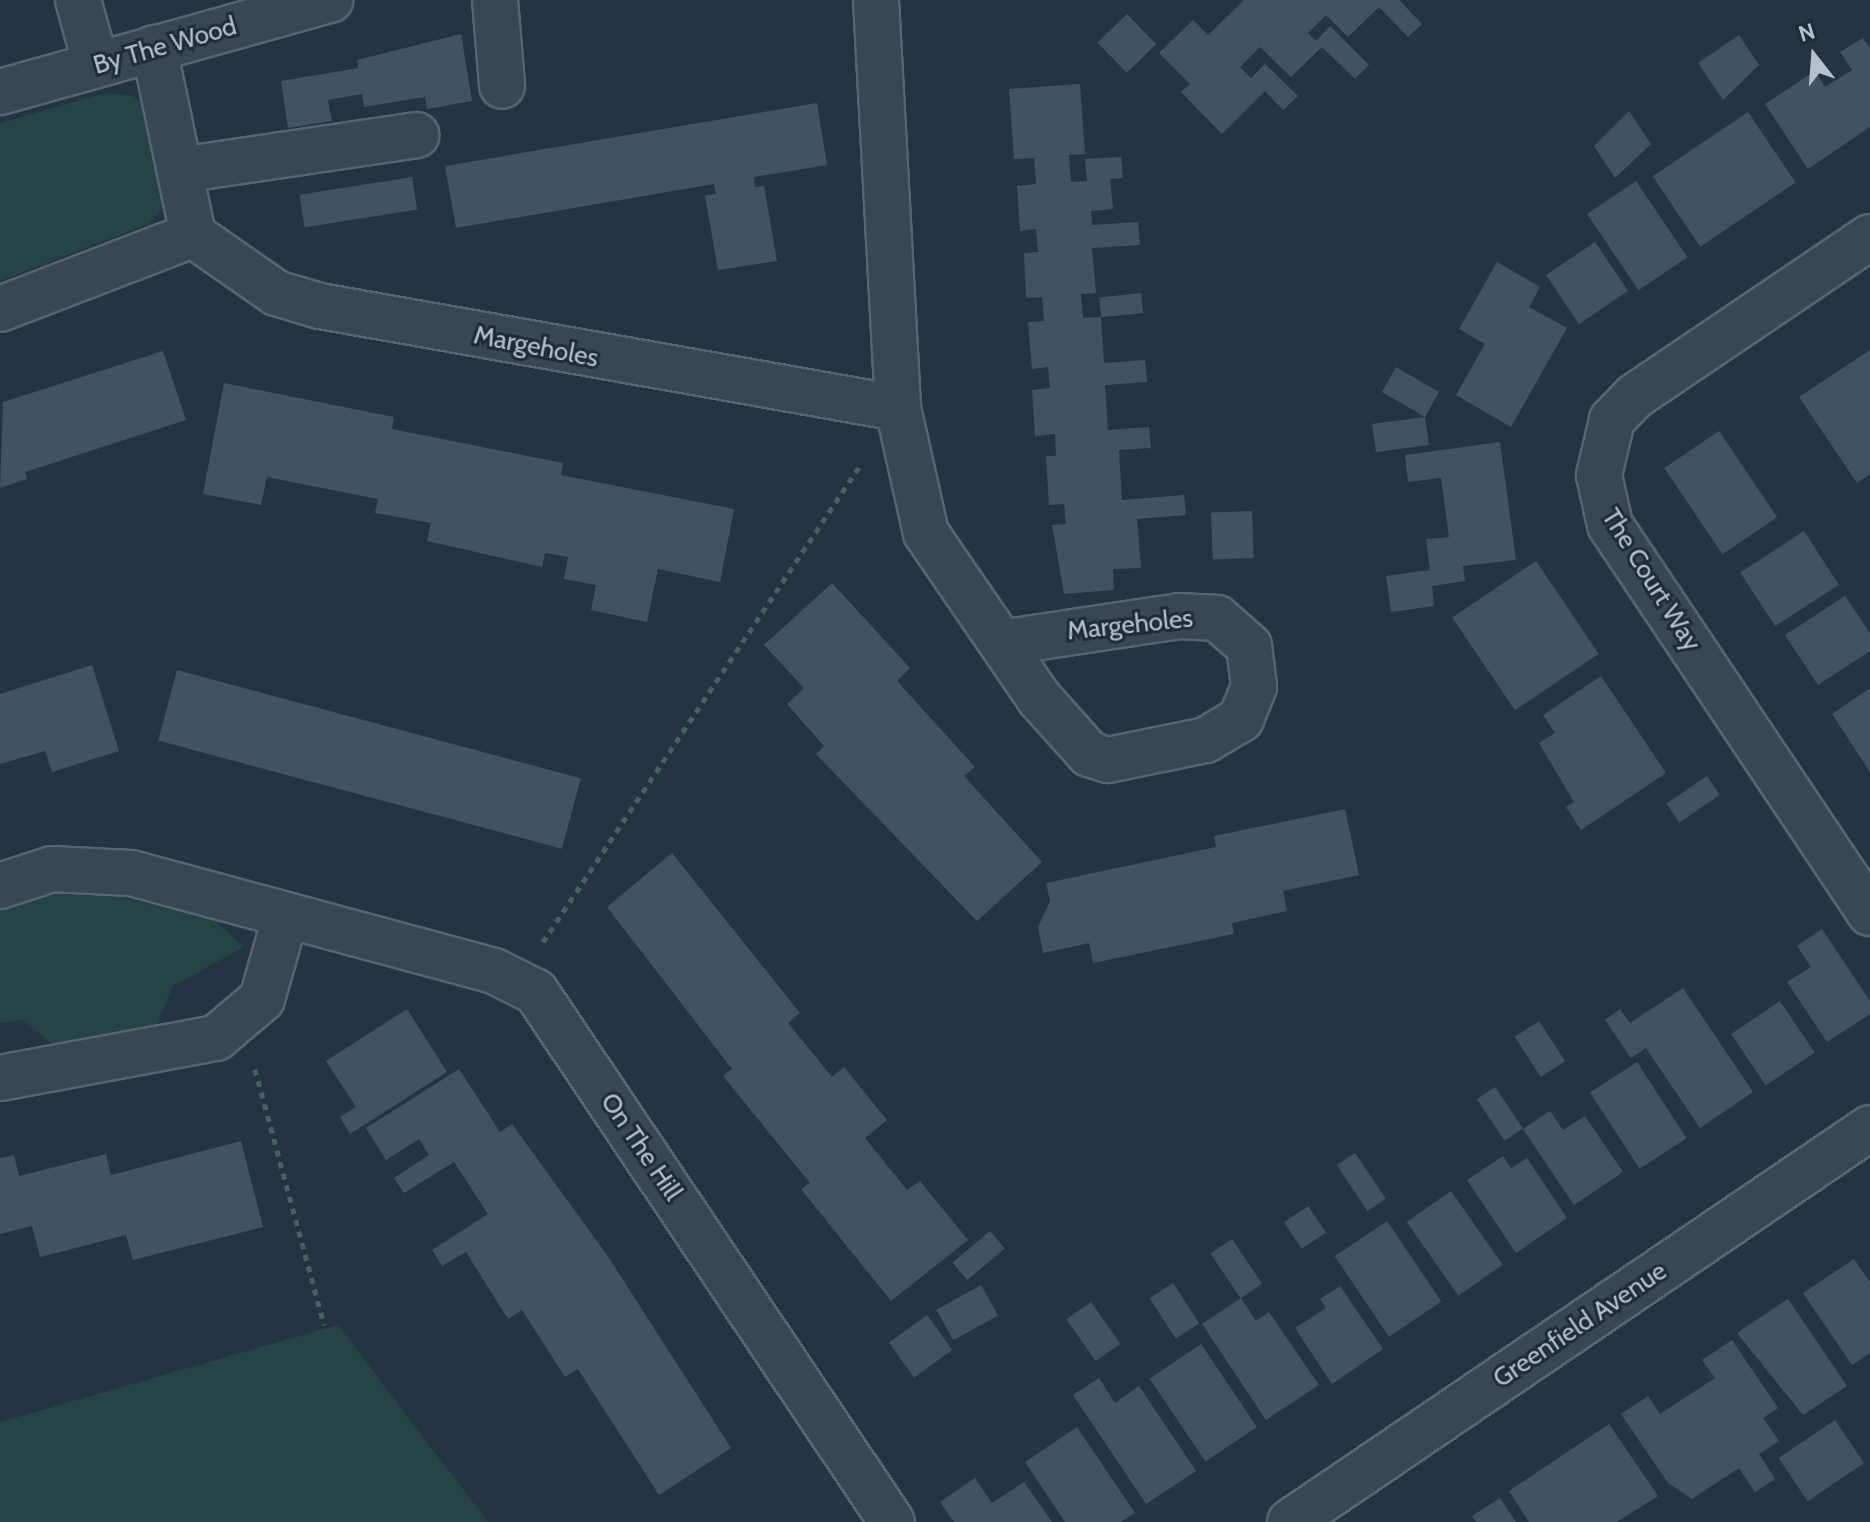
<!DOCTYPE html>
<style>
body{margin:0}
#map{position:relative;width:1870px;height:1522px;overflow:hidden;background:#243445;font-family:Cabin,sans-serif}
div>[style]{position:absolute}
.green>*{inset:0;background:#264446}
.building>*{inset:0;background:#405364;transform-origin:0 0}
.path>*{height:5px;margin-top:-2.5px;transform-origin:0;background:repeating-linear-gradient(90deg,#456162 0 6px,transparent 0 12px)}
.roads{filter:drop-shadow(2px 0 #576472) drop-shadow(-2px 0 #576472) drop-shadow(0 2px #576472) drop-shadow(0 -2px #576472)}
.minor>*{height:44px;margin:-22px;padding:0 22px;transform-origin:22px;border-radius:22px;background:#394654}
span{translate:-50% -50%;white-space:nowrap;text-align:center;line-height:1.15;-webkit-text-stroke:6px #1d2b3a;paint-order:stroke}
.street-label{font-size:26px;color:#b6c1ce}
.north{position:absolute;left:1774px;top:16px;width:80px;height:80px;-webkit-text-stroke:6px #1d2b3a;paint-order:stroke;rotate:343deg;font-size:22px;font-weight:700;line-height:32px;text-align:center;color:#b6c1ce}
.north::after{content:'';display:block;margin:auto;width:28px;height:36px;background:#b6c1ce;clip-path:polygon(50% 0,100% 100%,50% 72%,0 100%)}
</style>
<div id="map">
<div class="green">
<div style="clip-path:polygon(105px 93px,133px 96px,155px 112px,172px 183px,161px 210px,148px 224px,0 281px,0 123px)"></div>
<div style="clip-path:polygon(78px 887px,213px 919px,244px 947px,173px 986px,152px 1037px,63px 1053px,23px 1020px,0 1023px,0 909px)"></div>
<div style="clip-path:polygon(338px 1325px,488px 1522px,0 1522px,0 1422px)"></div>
</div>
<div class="building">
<div style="clip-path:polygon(1244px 0,1399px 0,1422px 24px,1408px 37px,1379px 7px,1348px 37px,1326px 15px,1308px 33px,1316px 41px,1330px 26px,1369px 65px,1355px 79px,1322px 47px,1291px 77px,1260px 47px,1240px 67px,1251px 78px,1265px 64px,1298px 96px,1283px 110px,1265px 91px,1222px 134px,1181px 92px,1190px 84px,1159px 53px,1193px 20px,1208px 35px)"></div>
<div style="left:1127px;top:14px;width:42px;height:41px;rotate:46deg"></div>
<div style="clip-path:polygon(461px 34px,472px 101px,427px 109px,425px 97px,364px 107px,362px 94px,328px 100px,332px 121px,288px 128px,281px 81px,358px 68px,357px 60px)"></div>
<div style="clip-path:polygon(1739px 35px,1759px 65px,1723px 100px,1698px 63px)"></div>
<div style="clip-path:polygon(1863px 38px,1870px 48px,1870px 127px,1808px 169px,1765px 104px,1815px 71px,1825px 87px,1852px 70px,1840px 52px)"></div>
<div style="clip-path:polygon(1080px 84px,1085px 154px,1069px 155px,1071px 182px,1087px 181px,1085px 159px,1121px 157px,1123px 178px,1110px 179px,1113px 209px,1091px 211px,1092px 225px,1138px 222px,1140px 245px,1092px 248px,1096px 293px,1081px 294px,1083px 318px,1101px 317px,1104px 363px,1145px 360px,1147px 382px,1105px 385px,1108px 430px,1149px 427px,1151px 448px,1119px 450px,1122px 500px,1184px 495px,1186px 515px,1137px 519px,1141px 568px,1113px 569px,1114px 590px,1064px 594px,1052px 525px,1066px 524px,1064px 504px,1049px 505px,1046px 456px,1056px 456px,1055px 434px,1035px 436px,1032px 390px,1050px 388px,1048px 367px,1032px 369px,1028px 322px,1044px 321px,1042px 297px,1026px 298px,1024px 253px,1038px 252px,1036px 229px,1020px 231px,1017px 186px,1036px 184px,1034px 158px,1014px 159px,1009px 89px)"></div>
<div style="clip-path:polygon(817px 103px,827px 165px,754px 177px,755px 187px,764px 186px,777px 261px,718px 270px,705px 196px,716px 194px,714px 184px,456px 228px,445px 166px)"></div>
<div style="clip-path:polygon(1629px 111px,1651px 144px,1615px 178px,1594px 146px)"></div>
<div style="left:1748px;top:112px;width:85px;height:115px;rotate:56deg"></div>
<div style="left:412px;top:177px;width:33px;height:114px;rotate:81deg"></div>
<div style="left:1636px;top:181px;width:92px;height:59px;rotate:56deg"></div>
<div style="left:1595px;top:242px;width:59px;height:59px;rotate:56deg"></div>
<div style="clip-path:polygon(1497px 262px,1540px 287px,1529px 307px,1567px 328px,1511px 427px,1456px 395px,1485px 344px,1459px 329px)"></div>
<div style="left:1141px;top:293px;width:20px;height:42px;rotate:84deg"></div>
<div style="clip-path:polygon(1870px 350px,1870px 474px,1857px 483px,1799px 397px)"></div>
<div style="clip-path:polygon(163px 351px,186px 420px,25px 472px,27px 479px,0 488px,3px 402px)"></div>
<div style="clip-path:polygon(1396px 367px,1439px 392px,1425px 417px,1429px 445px,1376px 452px,1372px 424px,1425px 417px,1382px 392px)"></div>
<div style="clip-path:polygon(224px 383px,394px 417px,392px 429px,563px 463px,561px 475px,734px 509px,720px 582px,658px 569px,647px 622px,591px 610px,596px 585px,564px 579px,568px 557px,545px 553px,542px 567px,427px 541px,431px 523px,375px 513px,378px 499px,267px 477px,261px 505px,203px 494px)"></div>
<div style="left:1719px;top:431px;width:104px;height:66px;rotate:56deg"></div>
<div style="clip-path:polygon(1500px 442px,1516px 560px,1463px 566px,1465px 581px,1432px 586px,1434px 606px,1391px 612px,1386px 576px,1430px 570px,1426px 539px,1449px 537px,1441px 478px,1408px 482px,1405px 455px)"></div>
<div style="left:1252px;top:511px;width:47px;height:41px;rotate:88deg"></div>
<div style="left:1804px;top:531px;width:64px;height:76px;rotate:57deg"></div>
<div style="left:1536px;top:561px;width:112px;height:101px;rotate:56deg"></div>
<div style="clip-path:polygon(832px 583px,910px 668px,897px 681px,975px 767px,964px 776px,1042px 862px,977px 921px,816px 754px,824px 746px,787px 704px,804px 688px,764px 645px)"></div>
<div style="clip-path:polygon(1845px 596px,1870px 633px,1870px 651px,1818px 685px,1785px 635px)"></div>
<div style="clip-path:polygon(92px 665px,119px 751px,52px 772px,45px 751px,0 764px,0 694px)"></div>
<div style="left:177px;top:670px;width:418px;height:73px;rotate:15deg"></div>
<div style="clip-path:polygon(1601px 676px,1666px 773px,1581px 830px,1566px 807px,1574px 802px,1539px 743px,1555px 733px,1543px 715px)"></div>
<div style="clip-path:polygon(1870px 688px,1870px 772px,1832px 714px)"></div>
<div style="left:1707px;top:776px;width:23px;height:49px;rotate:56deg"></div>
<div style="clip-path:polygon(1345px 809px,1359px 875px,1283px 891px,1287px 911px,1232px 923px,1234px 934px,1093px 963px,1089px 943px,1043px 953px,1038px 927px,1050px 901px,1046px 883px,1216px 847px,1214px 836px)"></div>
<div style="clip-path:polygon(672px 853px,800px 1013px,788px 1023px,832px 1077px,844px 1067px,887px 1120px,865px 1138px,907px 1190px,920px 1181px,968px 1240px,891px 1301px,801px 1189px,810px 1183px,723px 1076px,732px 1069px,607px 907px)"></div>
<div style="clip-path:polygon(1822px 929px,1870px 1001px,1870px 1014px,1827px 1042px,1787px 982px,1811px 967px,1797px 946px)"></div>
<div style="clip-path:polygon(1683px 988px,1753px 1092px,1700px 1128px,1646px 1048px,1631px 1058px,1605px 1020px,1620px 1009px,1630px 1023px)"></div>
<div style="left:1780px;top:1001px;width:62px;height:59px;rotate:56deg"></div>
<div style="clip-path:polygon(407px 1009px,447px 1072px,350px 1134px,340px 1117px,356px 1107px,326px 1061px)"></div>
<div style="left:1539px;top:1021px;width:48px;height:29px;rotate:57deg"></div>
<div style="left:1637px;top:1062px;width:91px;height:56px;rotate:57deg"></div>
<div style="clip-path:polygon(459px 1069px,500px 1132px,512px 1124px,607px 1255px,731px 1448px,659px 1495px,578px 1369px,565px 1377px,522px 1310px,508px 1319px,466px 1252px,442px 1266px,432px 1250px,488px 1214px,454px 1162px,404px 1193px,394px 1178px,429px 1155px,419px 1139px,386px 1160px,366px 1128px)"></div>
<div style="left:1495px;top:1087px;width:50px;height:22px;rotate:56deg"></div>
<div style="clip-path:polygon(1550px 1111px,1563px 1130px,1585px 1116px,1623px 1172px,1574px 1205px,1523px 1129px)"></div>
<div style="clip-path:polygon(241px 1141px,263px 1227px,133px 1260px,126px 1235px,40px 1257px,32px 1226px,0 1234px,0 1158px,14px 1155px,19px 1176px,106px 1154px,111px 1175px)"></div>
<div style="left:1355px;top:1153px;width:55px;height:22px;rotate:56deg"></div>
<div style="clip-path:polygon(1503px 1156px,1511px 1168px,1527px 1158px,1567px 1218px,1516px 1253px,1467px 1180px)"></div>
<div style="left:1451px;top:1191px;width:90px;height:54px;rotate:55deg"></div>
<div style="left:1308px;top:1206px;width:32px;height:29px;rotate:56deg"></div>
<div style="left:1387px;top:1221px;width:97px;height:63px;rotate:56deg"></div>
<div style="left:990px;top:1231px;width:23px;height:49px;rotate:50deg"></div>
<div style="left:1232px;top:1239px;width:54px;height:26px;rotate:56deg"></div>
<div style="clip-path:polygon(1854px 1259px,1870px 1282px,1870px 1353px,1852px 1365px,1803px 1293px)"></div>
<div style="left:1173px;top:1283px;width:48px;height:28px;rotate:57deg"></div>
<div style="left:981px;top:1285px;width:35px;height:51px;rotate:61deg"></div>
<div style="clip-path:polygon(1340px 1286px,1383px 1349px,1332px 1384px,1295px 1328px,1326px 1308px,1320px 1299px)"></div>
<div style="clip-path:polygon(1241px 1298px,1256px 1321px,1269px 1312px,1319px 1385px,1266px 1420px,1202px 1324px)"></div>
<div style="clip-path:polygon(1788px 1299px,1847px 1386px,1803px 1415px,1737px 1333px)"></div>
<div style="left:1091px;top:1302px;width:51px;height:30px;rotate:55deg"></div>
<div style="left:927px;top:1315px;width:43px;height:47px;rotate:54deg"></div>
<div style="clip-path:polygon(1732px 1340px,1778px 1408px,1763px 1418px,1779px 1441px,1759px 1454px,1775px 1479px,1755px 1492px,1739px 1468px,1692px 1499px,1668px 1483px,1621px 1414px,1648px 1396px,1660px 1414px,1715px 1378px,1702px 1360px)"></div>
<div style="left:1201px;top:1344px;width:100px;height:62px;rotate:56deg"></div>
<div style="clip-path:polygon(1099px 1378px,1115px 1403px,1139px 1386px,1196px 1471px,1146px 1504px,1073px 1395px)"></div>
<div style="left:1835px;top:1420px;width:52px;height:68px;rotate:56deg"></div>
<div style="clip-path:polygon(1609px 1424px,1658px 1496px,1617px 1522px,1529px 1522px,1509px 1491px)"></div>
<div style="clip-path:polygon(1077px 1427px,1135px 1513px,1121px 1522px,1065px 1522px,1025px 1462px)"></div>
<div style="clip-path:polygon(975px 1478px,992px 1503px,1024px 1482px,1052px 1522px,954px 1522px,940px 1502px)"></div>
<div style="clip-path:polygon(1500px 1498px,1516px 1522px,1476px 1522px,1472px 1516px)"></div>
</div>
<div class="path">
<div style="left:543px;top:942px;width:574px;rotate:-56.37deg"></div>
<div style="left:255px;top:1069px;width:265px;rotate:74.9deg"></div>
</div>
<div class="roads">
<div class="minor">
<div style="left:78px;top:0;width:67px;rotate:74.5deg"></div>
<div style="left:495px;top:0;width:86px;rotate:85.3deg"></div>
<div style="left:876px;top:0;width:409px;rotate:86.9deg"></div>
<div style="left:898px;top:408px;width:128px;rotate:77.4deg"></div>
<div style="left:926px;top:533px;width:200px;rotate:55.6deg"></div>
<div style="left:1039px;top:698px;width:75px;rotate:48.2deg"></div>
<div style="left:1089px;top:754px;width:20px;rotate:18deg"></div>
<div style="left:1108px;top:760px;width:100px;rotate:-11.5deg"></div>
<div style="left:1206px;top:740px;width:41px;rotate:-31deg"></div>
<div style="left:1241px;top:719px;width:35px;rotate:-68deg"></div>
<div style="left:1254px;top:686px;width:40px;rotate:-97.1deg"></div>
<div style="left:1249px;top:646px;width:43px;rotate:-138.8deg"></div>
<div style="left:1217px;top:618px;width:37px;rotate:-177deg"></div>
<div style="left:1180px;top:616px;width:177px;rotate:171.5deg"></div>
<div style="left:154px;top:48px;width:191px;rotate:78.2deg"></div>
<div style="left:0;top:92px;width:343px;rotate:-15.6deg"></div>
<div style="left:180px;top:170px;width:239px;rotate:-8.4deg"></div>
<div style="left:1870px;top:237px;width:285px;rotate:145.9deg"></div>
<div style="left:1634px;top:397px;width:32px;rotate:134deg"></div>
<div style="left:1612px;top:420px;width:57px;rotate:103.3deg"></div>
<div style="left:1599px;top:475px;width:51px;rotate:77.6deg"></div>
<div style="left:1610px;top:525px;width:467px;rotate:56.2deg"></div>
<div style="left:0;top:309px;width:207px;rotate:-21deg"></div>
<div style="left:193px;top:235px;width:101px;rotate:34.9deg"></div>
<div style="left:276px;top:293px;width:46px;rotate:16.5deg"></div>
<div style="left:320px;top:306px;width:587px;rotate:10.01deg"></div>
<div style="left:0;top:886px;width:55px;rotate:-18.1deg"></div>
<div style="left:52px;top:869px;width:79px;rotate:2.9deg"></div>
<div style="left:131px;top:873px;width:376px;rotate:15.1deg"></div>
<div style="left:494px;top:971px;width:47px;rotate:26.6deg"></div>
<div style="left:536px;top:992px;width:638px;rotate:56.11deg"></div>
<div style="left:0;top:1078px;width:220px;rotate:-10.5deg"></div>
<div style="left:216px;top:1038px;width:60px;rotate:-40.3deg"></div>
<div style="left:262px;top:999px;width:87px;rotate:-74.1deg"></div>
<div style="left:1290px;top:1522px;width:701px;rotate:-34.19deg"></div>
</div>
</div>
<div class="street-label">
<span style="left:165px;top:46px;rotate:-16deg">By The Wood</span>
<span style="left:536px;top:347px;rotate:11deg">Margeholes</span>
<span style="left:1651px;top:580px;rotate:58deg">The Court Way</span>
<span style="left:1130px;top:625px;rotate:-6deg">Margeholes</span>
<span style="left:641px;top:1147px;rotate:56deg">On The Hill</span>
<span style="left:1580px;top:1325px;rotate:-34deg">Greenfield Avenue</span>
</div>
<div class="north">N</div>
</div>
